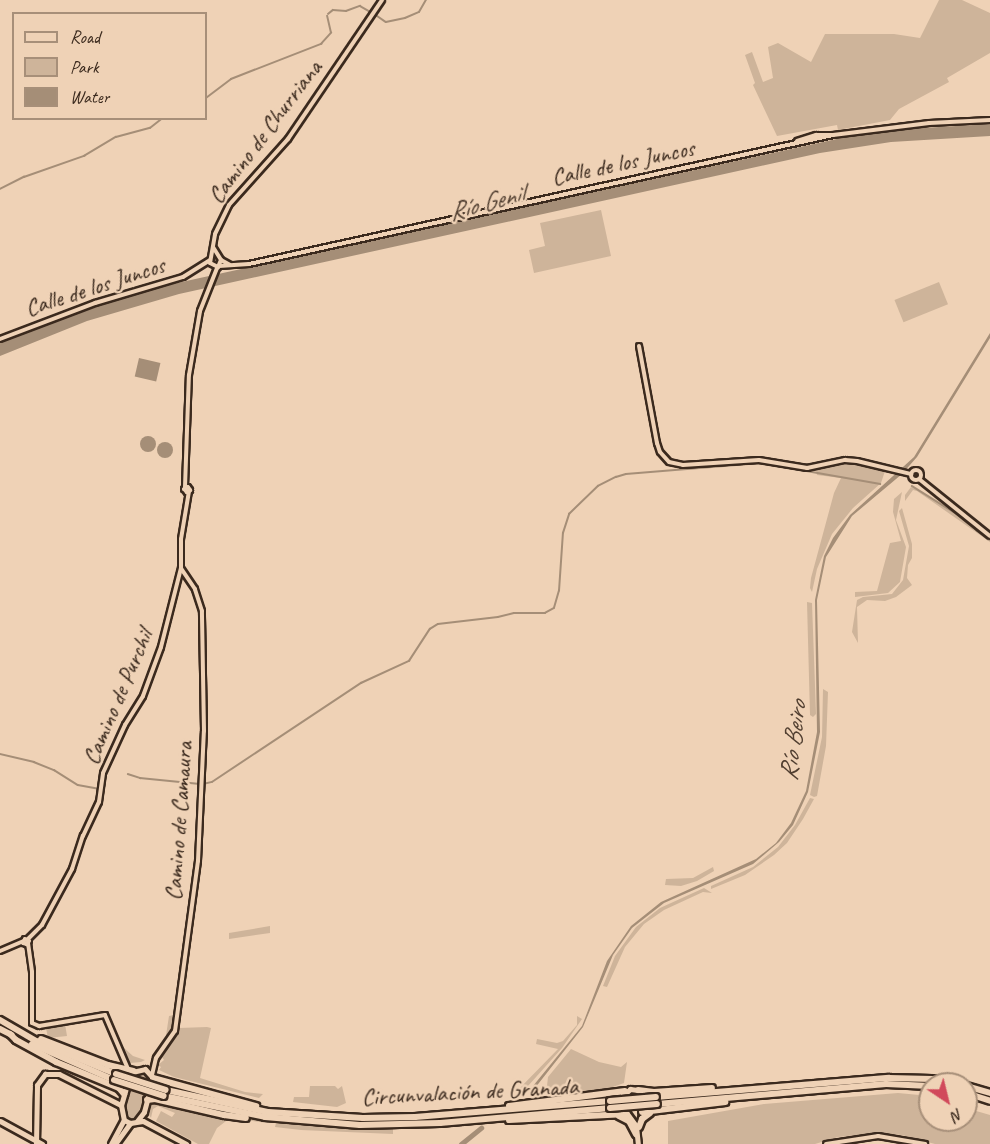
<!DOCTYPE html>
<meta charset="utf-8">
<style>
body{margin:0}
#map{position:relative;width:990px;height:1144px;overflow:hidden;background:#efd2b6;font-family:Caveat,sans-serif}
div>[style]{position:absolute}
.green>*{inset:0;background:#ceb49a;transform-origin:0 0}
.water>*{inset:0;background:#a58e77;transform-origin:0 0}
.round{border-radius:50%}
.stream>*{height:1.5px;margin:-0.75px;padding:0 0.75px;transform-origin:0.75px;border-radius:0.75px;background:#a58e77}
.river>*{height:5px;margin:-2.5px;padding:0 2.5px;transform-origin:2.5px;border-radius:2.5px;background:#a58e77}
.roads{filter:drop-shadow(2px 0 #3b2a1e) drop-shadow(-2px 0 #3b2a1e) drop-shadow(0 2px #3b2a1e) drop-shadow(0 -2px #3b2a1e)}
.minor>*{height:4px;margin:-2px;padding:0 2px;transform-origin:2px;border-radius:2px;background:#efd2b6}
.minor>.ring{margin:-2px;padding:0;box-sizing:content-box;background:none;border:4px solid #efd2b6;border-radius:50%}
.major>*{height:5px;margin:-2.5px;padding:0 2.5px;transform-origin:2.5px;border-radius:2.5px;background:#efd2b6}
.highway>*{height:6px;margin:-3px;padding:0 3px;transform-origin:3px;border-radius:3px;background:#efd2b6}
.bridges{filter:drop-shadow(2px 0 #3b2a1e) drop-shadow(-2px 0 #3b2a1e) drop-shadow(0 2px #3b2a1e) drop-shadow(0 -2px #3b2a1e)}
.highway-bridge>*{height:6px;margin:-3px;padding:0 3px;transform-origin:3px;border-radius:3px;background:#efd2b6}
span{translate:-50% -50%;white-space:nowrap;text-align:center;line-height:1.15;-webkit-text-stroke:5px #efd2b6;paint-order:stroke}
.street-label{font-size:24px;color:#3b2a1e}
.water-label{font-size:26px;color:#503e30;font-style:italic}
.legend{position:absolute;left:12px;top:12px;width:195px;height:108px;box-sizing:border-box;background:#efd2b6;border:2px solid #a78f79;margin:0;padding:8px 10px;list-style:none;font-size:18px;color:#3b2a1e}
.legend li{display:flex;align-items:center;gap:12px;height:30px}
.legend b{width:30px;border:2px solid #a78f79}
.north{position:absolute;left:918px;top:1072px;width:60px;height:60px;box-sizing:border-box;background:#efd2b6;border:2px solid #a78f79;border-radius:50%;rotate:145deg;font-size:16px;font-weight:700;line-height:24px;text-align:center;color:#3b2a1e}
.north::after{content:'';display:block;margin:auto;width:21px;height:27px;background:#d1495b;clip-path:polygon(50% 0,100% 100%,50% 72%,0 100%)}
</style>
<div id="map">
<div class="green">
<div style="clip-path:polygon(939px 0,962px 0,990px 13px,990px 53px,947px 78px,949px 82px,899px 109px,890px 120px,838px 130px,837px 125px,777px 136px,753px 85px,755px 83px,745px 55px,752px 52px,763px 82px,773px 78px,768px 47px,778px 43px,811px 62px,825px 34px,894px 34px,920px 38px)"></div>
<div style="clip-path:polygon(601px 210px,611px 256px,534px 273px,529px 250px,545px 246px,540px 223px)"></div>
<div style="left:939px;top:282px;width:24px;height:48px;rotate:68deg"></div>
<div style="clip-path:polygon(842px 462px,886px 468px,881px 483px,853px 508px,832px 534px,817px 569px,812px 592px,810px 588px,811px 578px,834px 493px,841px 478px,817px 475px,816px 470px)"></div>
<div style="clip-path:polygon(911px 487px,922px 492px,956px 514px,976px 532px,990px 539px,990px 542px,917px 491px,913px 490px,905px 501px,905px 495px)"></div>
<div style="clip-path:polygon(902px 492px,896px 520px,906px 547px,900px 582px,888px 593px,855px 597px,855px 592px,877px 591px,890px 543px,901px 541px,893px 512px,894px 499px)"></div>
<div style="clip-path:polygon(902px 508px,912px 544px,912px 558px,908px 565px,907px 578px,912px 585px,896px 597px,885px 601px,867px 600px,857px 607px,858px 643px,852px 632px,857px 600px,863px 597px,892px 594px,903px 580px,909px 546px,899px 511px)"></div>
<div style="clip-path:polygon(807px 602px,812px 603px,816px 714px,813px 717px,810px 715px)"></div>
<div style="clip-path:polygon(823px 689px,828px 692px,826px 746px,817px 796px,814px 797px,810px 795px,822px 737px)"></div>
<div style="clip-path:polygon(810px 798px,814px 799px,803px 819px,787px 843px,774px 855px,745px 875px,711px 889px,711px 886px,753px 867px,778px 847px,795px 825px)"></div>
<div style="clip-path:polygon(713px 867px,714px 871px,697px 881px,681px 886px,665px 885px,666px 879px,693px 878px)"></div>
<div style="clip-path:polygon(704px 888px,712px 893px,703px 892px,664px 910px,644px 924px,625px 947px,607px 987px,603px 986px,615px 956px,636px 927px,660px 908px)"></div>
<div style="clip-path:polygon(270px 926px,270px 933px,229px 939px,229px 933px)"></div>
<div style="clip-path:polygon(174px 1015px,173px 1031px,161px 1048px,155px 1055px,141px 1062px,130px 1063px,123px 1047px,133px 1056px,145px 1060px,151px 1057px,165px 1042px,169px 1016px)"></div>
<div style="clip-path:polygon(577px 1016px,582px 1019px,562px 1048px,528px 1086px,517px 1091px,558px 1049px,536px 1044px,537px 1039px,557px 1043px,563px 1041px,577px 1025px)"></div>
<div style="clip-path:polygon(65px 1024px,67px 1036px,48px 1038px,46px 1028px)"></div>
<div style="clip-path:polygon(207px 1027px,211px 1028px,200px 1078px,245px 1092px,263px 1094px,259px 1098px,174px 1077px,159px 1070px,161px 1067px,158px 1065px,164px 1060px,162px 1057px,155px 1066px,156px 1061px,172px 1043px,179px 1028px)"></div>
<div style="clip-path:polygon(571px 1049px,599px 1062px,621px 1067px,627px 1062px,624px 1083px,610px 1088px,546px 1095px,548px 1077px)"></div>
<div style="clip-path:polygon(140px 1071px,146px 1072px,151px 1082px,140px 1113px,136px 1118px,128px 1119px,123px 1109px,134px 1076px)"></div>
<div style="clip-path:polygon(310px 1086px,335px 1086px,338px 1089px,342px 1086px,346px 1103px,337px 1107px,293px 1102px,294px 1097px,309px 1097px)"></div>
<div style="clip-path:polygon(898px 1093px,930px 1096px,930px 1120px,966px 1120px,966px 1108px,990px 1115px,990px 1144px,935px 1144px,902px 1135px,877px 1133px,838px 1137px,815px 1144px,668px 1144px,668px 1121px,764px 1104px)"></div>
<div style="clip-path:polygon(153px 1101px,226px 1117px,268px 1121px,268px 1123px,230px 1118px,217px 1128px,209px 1144px,198px 1144px,156px 1121px,161px 1111px,172px 1117px,175px 1113px,158px 1106px,153px 1109px,151px 1118px,148px 1113px)"></div>
<div style="clip-path:polygon(276px 1123px,393px 1129px,393px 1134px,301px 1130px,275px 1127px)"></div>
</div>
<div class="water">
<div style="clip-path:polygon(990px 124px,990px 136px,891px 142px,820px 153px,179px 294px,87px 321px,0 356px,0 343px,39px 327px,125px 297px,177px 283px,855px 135px,905px 129px)"></div>
<div style="clip-path:polygon(990px 333px,990px 338px,917px 457px,902px 474px,852px 516px,826px 557px,817px 600px,820px 732px,808px 792px,793px 825px,779px 842px,753px 864px,664px 903px,632px 928px,613px 955px,583px 1027px,535px 1088px,533px 1086px,582px 1026px,607px 961px,631px 926px,661px 902px,756px 859px,776px 843px,791px 823px,806px 791px,817px 732px,815px 600px,824px 556px,833px 538px,850px 515px,914px 457px)"></div>
<div style="left:139px;top:358px;width:22px;height:19px;rotate:13deg"></div>
<div class="round" style="left:140px;top:436px;width:16px;height:16px"></div>
<div class="round" style="left:157px;top:442px;width:16px;height:16px"></div>
</div>
<div class="stream">
<div style="left:328px;top:14px;width:6px;rotate:-39deg"></div>
<div style="left:333px;top:10px;width:13px;rotate:4deg"></div>
<div style="left:346px;top:11px;width:15px;rotate:-20deg"></div>
<div style="left:360px;top:6px;width:13px;rotate:29deg"></div>
<div style="left:376px;top:15px;width:12px;rotate:35deg"></div>
<div style="left:386px;top:22px;width:19px;rotate:-12deg"></div>
<div style="left:405px;top:18px;width:15px;rotate:-23deg"></div>
<div style="left:419px;top:12px;width:14px;rotate:-60deg"></div>
<div style="left:206px;top:98px;width:31px;rotate:-37deg"></div>
<div style="left:231px;top:79px;width:97px;rotate:-21.3deg"></div>
<div style="left:321px;top:44px;width:15px;rotate:-48deg"></div>
<div style="left:331px;top:33px;width:17px;rotate:-103deg"></div>
<div style="left:0;top:189px;width:27px;rotate:-27deg"></div>
<div style="left:24px;top:177px;width:64px;rotate:-19.3deg"></div>
<div style="left:84px;top:156px;width:37px;rotate:-31deg"></div>
<div style="left:116px;top:137px;width:35px;rotate:-15deg"></div>
<div style="left:150px;top:128px;width:16px;rotate:-38deg"></div>
<div style="left:912px;top:486px;width:53px;rotate:31.9deg"></div>
<div style="left:957px;top:514px;width:26px;rotate:40deg"></div>
<div style="left:977px;top:531px;width:15px;rotate:32deg"></div>
<div style="left:0;top:754px;width:35px;rotate:13deg"></div>
<div style="left:34px;top:762px;width:22px;rotate:22deg"></div>
<div style="left:54px;top:770px;width:28px;rotate:32deg"></div>
<div style="left:78px;top:785px;width:22px;rotate:10deg"></div>
<div style="left:128px;top:774px;width:13px;rotate:18deg"></div>
<div style="left:140px;top:778px;width:60px;rotate:5.7deg"></div>
<div style="left:203px;top:784px;width:9px;rotate:-13deg"></div>
<div style="left:212px;top:782px;width:179px;rotate:-33.6deg"></div>
<div style="left:361px;top:683px;width:53px;rotate:-24.6deg"></div>
<div style="left:409px;top:661px;width:38px;rotate:-57deg"></div>
<div style="left:430px;top:629px;width:9px;rotate:-32deg"></div>
<div style="left:438px;top:624px;width:60px;rotate:-6.7deg"></div>
<div style="left:498px;top:617px;width:16px;rotate:-14deg"></div>
<div style="left:514px;top:613px;width:31px"></div>
<div style="left:545px;top:613px;width:10px;rotate:-29deg"></div>
<div style="left:554px;top:608px;width:18px;rotate:-74deg"></div>
<div style="left:559px;top:591px;width:58px;rotate:-86.1deg"></div>
<div style="left:563px;top:533px;width:20px;rotate:-72deg"></div>
<div style="left:569px;top:514px;width:40px;rotate:-44deg"></div>
<div style="left:598px;top:486px;width:20px;rotate:-27deg"></div>
<div style="left:616px;top:477px;width:10px;rotate:-17deg"></div>
<div style="left:626px;top:474px;width:135px;rotate:-4.7deg"></div>
<div style="left:761px;top:463px;width:121px;rotate:10deg"></div>
</div>
<div class="river">
<div style="left:461px;top:1144px;width:26px;rotate:-39deg"></div>
</div>
<div class="roads">
<div class="minor">
<div style="left:797px;top:141px;width:20px;rotate:-18deg"></div>
<div style="left:816px;top:135px;width:14px"></div>
<div style="left:213px;top:247px;width:15px;rotate:58deg"></div>
<div style="left:221px;top:260px;width:10px;rotate:29deg"></div>
<div style="left:221px;top:260px;width:8px;rotate:113deg"></div>
<div style="left:218px;top:267px;width:9px;rotate:-153deg"></div>
<div style="left:210px;top:263px;width:29px;rotate:-80deg"></div>
<div style="left:215px;top:234px;width:32px;rotate:-64deg"></div>
<div style="left:229px;top:205px;width:89px;rotate:-48.2deg"></div>
<div style="left:288px;top:139px;width:168px;rotate:-55.9deg"></div>
<div style="left:219px;top:266px;width:30px;rotate:-4deg"></div>
<div style="left:249px;top:264px;width:598px;rotate:-12.46deg"></div>
<div style="left:833px;top:135px;width:97px;rotate:-7.1deg"></div>
<div style="left:929px;top:123px;width:61px;rotate:-2.8deg"></div>
<div style="left:0;top:339px;width:102px;rotate:-20.8deg"></div>
<div style="left:95px;top:303px;width:92px;rotate:-16.5deg"></div>
<div style="left:183px;top:277px;width:32px;rotate:-32deg"></div>
<div style="left:639px;top:346px;width:99px;rotate:79.5deg"></div>
<div style="left:657px;top:443px;width:9px;rotate:72deg"></div>
<div style="left:660px;top:452px;width:13px;rotate:48deg"></div>
<div style="left:669px;top:462px;width:14px;rotate:12deg"></div>
<div style="left:683px;top:465px;width:76px;rotate:-3.8deg"></div>
<div style="left:759px;top:460px;width:49px;rotate:9.5deg"></div>
<div style="left:807px;top:468px;width:39px;rotate:-12deg"></div>
<div style="left:845px;top:460px;width:12px;rotate:5deg"></div>
<div style="left:857px;top:461px;width:56px;rotate:13.5deg"></div>
<div class="ring" style="left:911px;top:470px;width:6px;height:6px"></div>
<div style="left:919px;top:479px;width:91px;rotate:38.8deg"></div>
<div style="left:185px;top:487px;width:112px;rotate:-88deg"></div>
<div style="left:189px;top:375px;width:65px;rotate:-80.2deg"></div>
<div style="left:200px;top:311px;width:46px;rotate:-68.4deg"></div>
<div style="left:188px;top:487px;width:4px;rotate:56deg"></div>
<div style="left:190px;top:490px;width:4px;rotate:146deg"></div>
<div style="left:187px;top:492px;width:4px;rotate:-135deg"></div>
<div style="left:184px;top:489px;width:4px;rotate:-27deg"></div>
<div style="left:25px;top:939px;width:4px;rotate:27deg"></div>
<div style="left:29px;top:941px;width:4px;rotate:124deg"></div>
<div style="left:27px;top:944px;width:4px;rotate:-166deg"></div>
<div style="left:23px;top:943px;width:4px;rotate:-63deg"></div>
<div style="left:28px;top:939px;width:20px;rotate:-45deg"></div>
<div style="left:42px;top:925px;width:64px;rotate:-61.8deg"></div>
<div style="left:72px;top:869px;width:35px;rotate:-72deg"></div>
<div style="left:83px;top:836px;width:38px;rotate:-65deg"></div>
<div style="left:99px;top:802px;width:29px;rotate:-82deg"></div>
<div style="left:103px;top:773px;width:53px;rotate:-65.4deg"></div>
<div style="left:125px;top:725px;width:34px;rotate:-58deg"></div>
<div style="left:143px;top:696px;width:52px;rotate:-69.8deg"></div>
<div style="left:161px;top:647px;width:81px;rotate:-75.8deg"></div>
<div style="left:181px;top:568px;width:29px;rotate:-90deg"></div>
<div style="left:181px;top:539px;width:49px;rotate:-80.5deg"></div>
<div style="left:28px;top:943px;width:29px;rotate:82deg"></div>
<div style="left:32px;top:972px;width:51px;rotate:90deg"></div>
<div style="left:32px;top:1023px;width:8px;rotate:23deg"></div>
<div style="left:39px;top:1026px;width:67px;rotate:-9.5deg"></div>
<div style="left:105px;top:1015px;width:59px;rotate:66.9deg"></div>
<div style="left:0;top:951px;width:25px;rotate:-23deg"></div>
<div style="left:152px;top:1075px;width:17px;rotate:-77deg"></div>
<div style="left:156px;top:1058px;width:33px;rotate:-55deg"></div>
<div style="left:175px;top:1031px;width:172px;rotate:-82.3deg"></div>
<div style="left:198px;top:861px;width:130px;rotate:-87.4deg"></div>
<div style="left:204px;top:731px;width:120px;rotate:-91deg"></div>
<div style="left:202px;top:611px;width:23px;rotate:-108deg"></div>
<div style="left:195px;top:589px;width:25px;rotate:-124deg"></div>
<div style="left:826px;top:1144px;width:53px;rotate:-8.7deg"></div>
<div style="left:878px;top:1136px;width:48px;rotate:9.7deg"></div>
</div>
<div class="major">
<div style="left:132px;top:1072px;width:13px;rotate:-13deg"></div>
<div style="left:145px;top:1069px;width:12px;rotate:48deg"></div>
<div style="left:153px;top:1078px;width:35px;rotate:105deg"></div>
<div style="left:144px;top:1112px;width:11px;rotate:128deg"></div>
<div style="left:128px;top:1081px;width:25px;rotate:106deg"></div>
<div style="left:121px;top:1105px;width:15px;rotate:79deg"></div>
<div style="left:124px;top:1120px;width:7px;rotate:27deg"></div>
<div style="left:130px;top:1123px;width:13px;rotate:-9deg"></div>
<div style="left:143px;top:1121px;width:49px;rotate:28.1deg"></div>
<div style="left:622px;top:1096px;width:11px;rotate:-41deg"></div>
<div style="left:630px;top:1089px;width:8px;rotate:7deg"></div>
<div style="left:638px;top:1090px;width:5px;rotate:53deg"></div>
<div style="left:628px;top:1115px;width:14px;rotate:54deg"></div>
<div style="left:636px;top:1126px;width:18px;rotate:84deg"></div>
<div style="left:0;top:1121px;width:48px;rotate:28.7deg"></div>
<div style="left:36px;top:1144px;width:59px;rotate:-89deg"></div>
<div style="left:37px;top:1085px;width:14px;rotate:-54deg"></div>
<div style="left:45px;top:1074px;width:14px"></div>
<div style="left:59px;top:1074px;width:69px;rotate:26.6deg"></div>
<div style="left:111px;top:1144px;width:27px;rotate:-62deg"></div>
<div style="left:115px;top:1144px;width:26px;rotate:-54deg"></div>
</div>
<div class="highway">
<div style="left:0;top:1020px;width:42px;rotate:30.3deg"></div>
<div style="left:36px;top:1041px;width:87px;rotate:22.4deg"></div>
<div style="left:0;top:1029px;width:13px;rotate:27deg"></div>
<div style="left:10px;top:1034px;width:8px;rotate:45deg"></div>
<div style="left:16px;top:1040px;width:46px;rotate:28.8deg"></div>
<div style="left:56px;top:1062px;width:68px;rotate:22.4deg"></div>
<div style="left:119px;top:1088px;width:8px;rotate:50deg"></div>
<div style="left:41px;top:1039px;width:72px;rotate:21.2deg"></div>
<div style="left:108px;top:1065px;width:26px;rotate:13deg"></div>
<div style="left:32px;top:1044px;width:90px;rotate:23.7deg"></div>
<div style="left:153px;top:1078px;width:107px;rotate:15.2deg"></div>
<div style="left:966px;top:1086px;width:25px;rotate:16deg"></div>
<div style="left:166px;top:1090px;width:104px;rotate:12.2deg"></div>
<div style="left:268px;top:1112px;width:95px;rotate:3.6deg"></div>
<div style="left:363px;top:1118px;width:52px;rotate:-1.1deg"></div>
<div style="left:415px;top:1117px;width:196px;rotate:-4.7deg"></div>
<div style="left:638px;top:1090px;width:16px;rotate:7deg"></div>
<div style="left:654px;top:1092px;width:58px;rotate:-3.9deg"></div>
<div style="left:966px;top:1093px;width:25px;rotate:18deg"></div>
<div style="left:164px;top:1096px;width:103px;rotate:11.7deg"></div>
<div style="left:265px;top:1117px;width:95px;rotate:4.8deg"></div>
<div style="left:360px;top:1125px;width:80px;rotate:-1.4deg"></div>
<div style="left:440px;top:1123px;width:171px;rotate:-5deg"></div>
<div style="left:656px;top:1097px;width:234px;rotate:-4.7deg"></div>
<div style="left:889px;top:1078px;width:43px;rotate:1.3deg"></div>
<div style="left:932px;top:1079px;width:25px;rotate:11deg"></div>
<div style="left:147px;top:1100px;width:8px;rotate:-7deg"></div>
<div style="left:155px;top:1099px;width:71px;rotate:13.1deg"></div>
<div style="left:224px;top:1115px;width:22px;rotate:8deg"></div>
<div style="left:657px;top:1104px;width:230px;rotate:-5deg"></div>
<div style="left:886px;top:1084px;width:44px;rotate:2.6deg"></div>
<div style="left:509px;top:1106px;width:117px;rotate:-7.4deg"></div>
<div style="left:642px;top:1112px;width:84px;rotate:-6.9deg"></div>
<div style="left:619px;top:1116px;width:11px;rotate:27deg"></div>
<div style="left:629px;top:1121px;width:15px;rotate:62deg"></div>
<div style="left:509px;top:1120px;width:118px;rotate:-2.9deg"></div>
<div style="left:639px;top:1127px;width:9px;rotate:-69deg"></div>
<div style="left:642px;top:1119px;width:10px;rotate:-37deg"></div>
</div>
</div>
<div class="bridges">
<div class="highway-bridge">
<div style="left:116px;top:1074px;width:52px;rotate:17.7deg"></div>
<div style="left:114px;top:1080px;width:52px;rotate:17.7deg"></div>
<div style="left:610px;top:1101px;width:46px;rotate:-5deg"></div>
<div style="left:610px;top:1108px;width:47px;rotate:-4.9deg"></div>
</div>
</div>
<div class="street-label">
<span style="left:265px;top:132px;rotate:-53deg">Camino de Churriana</span>
<span style="left:623px;top:163px;rotate:-12deg">Calle de los Juncos</span>
<span style="left:95px;top:287px;rotate:-18deg">Calle de los Juncos</span>
<span style="left:118px;top:697px;rotate:-67deg">Camino de Purchil</span>
<span style="left:179px;top:821px;rotate:-86deg">Camino de Camaura</span>
<span style="left:470px;top:1092px;rotate:-3deg">Circunvalación de Granada</span>
</div>
<div class="water-label">
<span style="left:486px;top:203px;rotate:-15deg">Río Genil</span>
<span style="left:793px;top:741px;rotate:-83deg">Río Beiro</span>
</div>
<ul class="legend">
<li><b style="height:8px;background:#efd2b6"></b>Road</li>
<li><b style="height:16px;background:#ceb49a"></b>Park</li>
<li><b style="height:16px;background:#a58e77"></b>Water</li>
</ul>
<div class="north">N</div>
</div>
